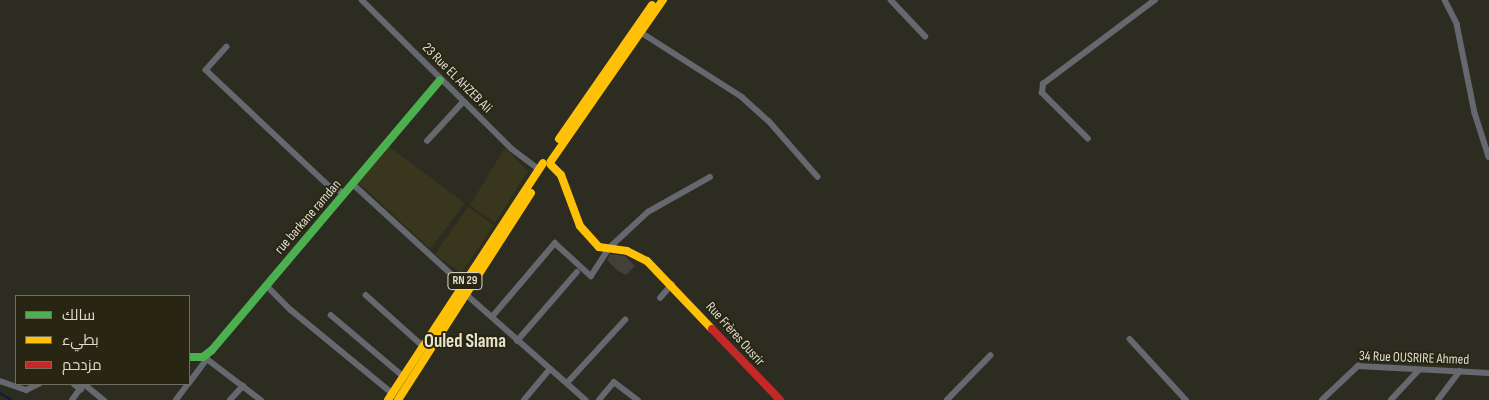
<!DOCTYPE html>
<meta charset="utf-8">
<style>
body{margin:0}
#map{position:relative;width:1489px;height:400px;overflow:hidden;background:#2d2c21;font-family:"Sofia Sans Condensed",Cairo,sans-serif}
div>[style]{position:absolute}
.built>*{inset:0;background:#39361e;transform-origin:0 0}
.stream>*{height:2px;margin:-1px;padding:0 1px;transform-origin:1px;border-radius:1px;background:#0a1b44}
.building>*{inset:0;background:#424038}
.street>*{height:5.5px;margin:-2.75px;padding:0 2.75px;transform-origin:2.75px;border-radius:2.75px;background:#65686e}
.fast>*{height:8px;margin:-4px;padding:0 4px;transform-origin:4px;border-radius:4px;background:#4caf50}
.slow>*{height:8px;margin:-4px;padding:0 4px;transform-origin:4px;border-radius:4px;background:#ffc107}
.jam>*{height:8px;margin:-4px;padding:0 4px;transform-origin:4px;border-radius:4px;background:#c62828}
span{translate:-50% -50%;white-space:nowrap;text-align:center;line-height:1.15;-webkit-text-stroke:4px #282513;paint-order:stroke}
.shield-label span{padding:1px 4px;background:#282513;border:1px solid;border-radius:4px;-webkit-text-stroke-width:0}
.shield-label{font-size:12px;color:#dedcd0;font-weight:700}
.street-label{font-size:14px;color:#dedcd0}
.district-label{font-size:19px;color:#e6e3cc;font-weight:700}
.legend{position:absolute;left:15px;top:295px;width:175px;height:90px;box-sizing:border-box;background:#282513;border:1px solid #716e5f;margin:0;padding:6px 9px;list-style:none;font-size:15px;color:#dedcd0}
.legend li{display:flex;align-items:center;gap:10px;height:25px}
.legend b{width:25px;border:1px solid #716e5f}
</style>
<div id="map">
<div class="built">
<div style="clip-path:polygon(388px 146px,465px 203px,430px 249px,357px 181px)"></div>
<div style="clip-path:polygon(505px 148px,528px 171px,495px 223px,470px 205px)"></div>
<div style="left:468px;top:207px;width:32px;height:58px;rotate:35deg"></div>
</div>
<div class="stream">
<div style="left:0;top:393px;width:13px;rotate:32deg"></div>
</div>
<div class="building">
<div style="clip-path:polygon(610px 254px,625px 256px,635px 266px,626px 275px,618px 271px,607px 260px)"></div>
</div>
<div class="street">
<div style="left:362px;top:0;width:211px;rotate:44.8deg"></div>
<div style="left:512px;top:149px;width:34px;rotate:37deg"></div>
<div style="left:891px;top:0;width:50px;rotate:46.6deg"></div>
<div style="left:1445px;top:0;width:27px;rotate:63deg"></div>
<div style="left:1457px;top:24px;width:91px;rotate:78.6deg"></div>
<div style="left:1475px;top:113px;width:46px;rotate:72.3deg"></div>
<div style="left:642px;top:33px;width:119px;rotate:32.6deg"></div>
<div style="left:742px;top:97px;width:36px;rotate:42deg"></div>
<div style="left:769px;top:121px;width:74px;rotate:48.8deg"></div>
<div style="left:227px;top:47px;width:31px;rotate:132deg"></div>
<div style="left:206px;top:70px;width:169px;rotate:43.3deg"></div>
<div style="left:329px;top:186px;width:17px;rotate:24deg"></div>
<div style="left:1088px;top:139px;width:65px;rotate:-135deg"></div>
<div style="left:1042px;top:93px;width:9px;rotate:-84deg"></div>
<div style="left:1043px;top:84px;width:140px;rotate:-36.9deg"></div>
<div style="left:427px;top:141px;width:53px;rotate:-47.3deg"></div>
<div style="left:353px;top:184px;width:148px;rotate:42.5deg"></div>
<div style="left:266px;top:285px;width:35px;rotate:45deg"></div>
<div style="left:291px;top:310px;width:131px;rotate:39.4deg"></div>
<div style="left:466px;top:294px;width:160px;rotate:41.5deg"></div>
<div style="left:366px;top:295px;width:76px;rotate:41.8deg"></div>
<div style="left:660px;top:298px;width:18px;rotate:-49deg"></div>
<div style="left:331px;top:315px;width:94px;rotate:40.3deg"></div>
<div style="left:492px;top:317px;width:97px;rotate:-49.6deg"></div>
<div style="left:555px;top:243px;width:49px;rotate:42.5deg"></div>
<div style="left:591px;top:276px;width:33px;rotate:-57deg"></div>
<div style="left:609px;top:248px;width:53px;rotate:-42.7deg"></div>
<div style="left:648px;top:212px;width:71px;rotate:-29.4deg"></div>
<div style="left:1130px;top:339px;width:83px;rotate:47.4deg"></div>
<div style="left:517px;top:341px;width:91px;rotate:-49deg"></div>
<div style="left:0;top:381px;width:28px;rotate:19deg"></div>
<div style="left:26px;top:390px;width:14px;rotate:-25deg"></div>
<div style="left:189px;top:383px;width:30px;rotate:-53deg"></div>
<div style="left:207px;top:359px;width:68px;rotate:37.2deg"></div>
<div style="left:567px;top:383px;width:86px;rotate:-47.4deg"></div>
<div style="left:74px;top:384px;width:9px;rotate:36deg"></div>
<div style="left:84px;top:384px;width:26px;rotate:39deg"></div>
<div style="left:72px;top:400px;width:19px;rotate:-54deg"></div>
<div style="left:176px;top:400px;width:20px;rotate:-53deg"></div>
<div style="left:230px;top:400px;width:19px;rotate:-47deg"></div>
<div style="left:524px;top:400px;width:40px;rotate:-50deg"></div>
<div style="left:599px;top:400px;width:23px;rotate:-50deg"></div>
<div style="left:614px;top:382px;width:30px;rotate:37deg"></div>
<div style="left:947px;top:400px;width:62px;rotate:-45.7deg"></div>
<div style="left:1322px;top:400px;width:50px;rotate:-43.4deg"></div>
<div style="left:1358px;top:366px;width:131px;rotate:3.1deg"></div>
<div style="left:1391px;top:400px;width:41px;rotate:-47deg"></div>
<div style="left:1438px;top:400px;width:36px;rotate:-53deg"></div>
</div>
<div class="fast">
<div style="left:189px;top:357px;width:14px"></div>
<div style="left:203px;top:357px;width:11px;rotate:-38deg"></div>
<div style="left:212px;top:350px;width:353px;rotate:-49.8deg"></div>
</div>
<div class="slow">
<div style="left:559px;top:139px;width:163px;rotate:-55.2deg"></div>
<div style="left:551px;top:161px;width:196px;rotate:-55.2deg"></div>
<div style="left:551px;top:165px;width:14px;rotate:45deg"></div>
<div style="left:561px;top:175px;width:54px;rotate:69.6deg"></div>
<div style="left:580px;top:226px;width:28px;rotate:48deg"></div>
<div style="left:599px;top:247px;width:28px;rotate:8deg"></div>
<div style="left:627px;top:251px;width:22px;rotate:27deg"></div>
<div style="left:647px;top:261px;width:94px;rotate:46.3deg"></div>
<div style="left:388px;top:400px;width:283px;rotate:-56.8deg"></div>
<div style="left:398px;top:400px;width:246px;rotate:-57.3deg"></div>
</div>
<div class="jam">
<div style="left:712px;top:329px;width:98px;rotate:46.2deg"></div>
</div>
<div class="shield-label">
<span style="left:465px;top:281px">RN 29</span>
</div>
<div class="street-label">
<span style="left:457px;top:78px;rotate:45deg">23 Rue EL AHZEB Ali</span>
<span style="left:308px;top:217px;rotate:-49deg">rue barkane ramdan</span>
<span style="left:735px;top:334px;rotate:48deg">Rue Frères Ousrir</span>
<span style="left:1414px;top:358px;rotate:2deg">34 Rue OUSRIRE Ahmed</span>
</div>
<div class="district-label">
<span style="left:465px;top:342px">Ouled Slama</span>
</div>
<ul class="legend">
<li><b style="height:6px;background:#4caf50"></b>سالك</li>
<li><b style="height:6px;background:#ffc107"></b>بطيء</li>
<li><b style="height:6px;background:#c62828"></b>مزدحم</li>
</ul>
</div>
